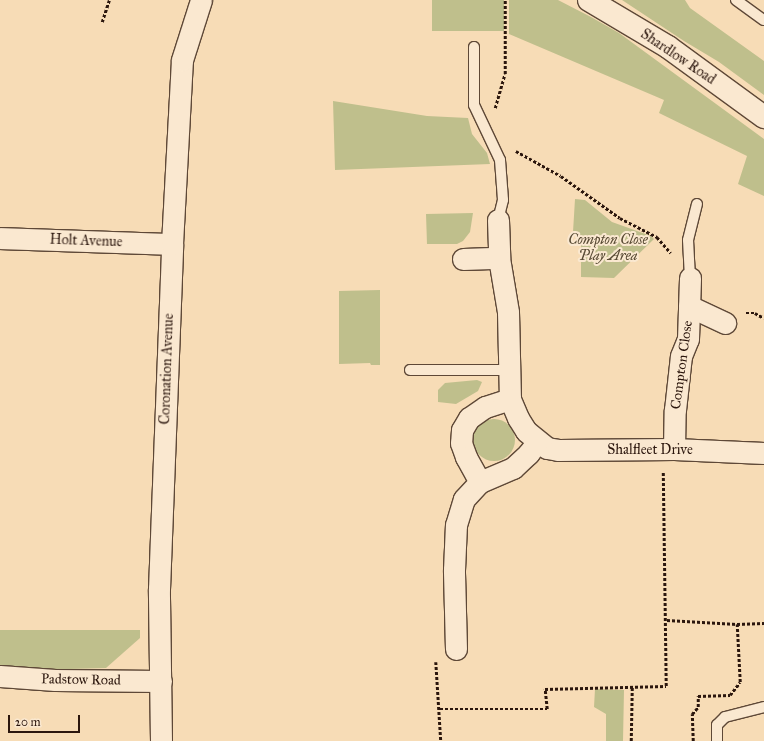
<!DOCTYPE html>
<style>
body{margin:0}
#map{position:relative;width:764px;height:741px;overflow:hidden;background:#f7dcb6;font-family:"IM FELL Great Primer",serif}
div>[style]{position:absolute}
.green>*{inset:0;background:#bfbf8c;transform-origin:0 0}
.round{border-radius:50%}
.path>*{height:2.5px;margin-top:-1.25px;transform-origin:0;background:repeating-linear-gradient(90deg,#2b160d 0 3px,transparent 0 5px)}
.roads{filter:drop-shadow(1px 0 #5e4837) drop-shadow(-1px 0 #5e4837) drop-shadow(0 1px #5e4837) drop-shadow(0 -1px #5e4837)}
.lane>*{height:10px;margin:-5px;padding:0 5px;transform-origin:5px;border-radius:5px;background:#fae8d0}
.street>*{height:21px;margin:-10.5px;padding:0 10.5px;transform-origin:10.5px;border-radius:10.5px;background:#fae8d0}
.secondary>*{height:22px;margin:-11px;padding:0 11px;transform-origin:11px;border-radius:11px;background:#fae8d0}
span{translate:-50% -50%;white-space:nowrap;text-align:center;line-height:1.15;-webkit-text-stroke:4px #fae8d0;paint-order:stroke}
.street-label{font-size:14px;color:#2b160d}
.park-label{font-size:14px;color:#574933;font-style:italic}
.scale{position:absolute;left:8px;top:715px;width:72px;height:18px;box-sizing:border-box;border:2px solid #2b160d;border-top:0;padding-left:5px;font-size:12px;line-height:14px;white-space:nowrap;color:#2b160d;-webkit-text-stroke:3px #fae8d0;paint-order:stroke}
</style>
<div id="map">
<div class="green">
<div style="left:432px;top:0;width:72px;height:31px"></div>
<div style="clip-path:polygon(509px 0,558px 0,591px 17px,619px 33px,764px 139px,764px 196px,738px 184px,747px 156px,659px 113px,664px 100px,509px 34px)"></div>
<div style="clip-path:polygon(622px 0,685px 0,690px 8px,764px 61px,764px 95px,719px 62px,684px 41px)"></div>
<div style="clip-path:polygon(333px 101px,427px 116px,468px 118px,472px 134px,487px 153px,490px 164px,335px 170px)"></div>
<div style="clip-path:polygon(575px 199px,585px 200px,612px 222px,651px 236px,654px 239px,614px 278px,581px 277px,581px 240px,573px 232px)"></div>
<div style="clip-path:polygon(473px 213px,470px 232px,463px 241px,457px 244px,427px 244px,426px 214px)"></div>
<div style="clip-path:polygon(380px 290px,380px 365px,371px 365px,370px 363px,339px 364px,339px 291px)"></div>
<div style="clip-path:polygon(477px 380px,482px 382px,478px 391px,456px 404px,438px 402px,438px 390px,445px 383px)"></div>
<div class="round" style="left:473px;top:419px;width:42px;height:42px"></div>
<div style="clip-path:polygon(0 630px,140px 630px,140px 638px,106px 668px,0 671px)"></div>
<div style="clip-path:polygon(595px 689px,624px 690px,623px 741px,606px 741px,606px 714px,594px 707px)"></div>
</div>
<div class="path">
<div style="left:102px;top:22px;width:23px;rotate:-72deg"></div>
<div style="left:495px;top:108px;width:35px;rotate:-74deg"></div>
<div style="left:505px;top:74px;width:74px;rotate:-90deg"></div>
<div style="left:516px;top:151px;width:51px;rotate:29.1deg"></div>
<div style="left:561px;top:176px;width:72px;rotate:35.4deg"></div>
<div style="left:620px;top:218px;width:42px;rotate:27.2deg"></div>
<div style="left:657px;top:237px;width:21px;rotate:49deg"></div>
<div style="left:746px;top:313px;width:9px"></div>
<div style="left:755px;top:313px;width:10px;rotate:29deg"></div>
<div style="left:667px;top:620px;width:70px;rotate:3.3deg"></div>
<div style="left:737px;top:624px;width:27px;rotate:-2deg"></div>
<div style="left:436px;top:662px;width:79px;rotate:86.4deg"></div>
<div style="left:440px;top:709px;width:107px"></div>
<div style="left:547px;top:709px;width:20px;rotate:-96deg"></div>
<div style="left:545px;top:689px;width:121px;rotate:-1.4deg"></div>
<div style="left:666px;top:686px;width:214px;rotate:-90.8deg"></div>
<div style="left:631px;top:741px;width:54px;rotate:-88.9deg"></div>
<div style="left:693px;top:741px;width:27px;rotate:-92deg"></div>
<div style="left:692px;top:714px;width:9px;rotate:-49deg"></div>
<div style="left:698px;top:707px;width:11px;rotate:-90deg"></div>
<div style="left:698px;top:696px;width:32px;rotate:-2deg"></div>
<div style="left:730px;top:695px;width:16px;rotate:-52deg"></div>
<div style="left:740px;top:682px;width:58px;rotate:-93deg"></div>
</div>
<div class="roads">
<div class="lane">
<div style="left:736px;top:0;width:34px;rotate:36deg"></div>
<div style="left:474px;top:47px;width:58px;rotate:90deg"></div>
<div style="left:474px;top:105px;width:61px;rotate:64.7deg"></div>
<div style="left:500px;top:160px;width:40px;rotate:85.7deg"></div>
<div style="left:503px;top:200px;width:21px;rotate:104deg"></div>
<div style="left:690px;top:278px;width:38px;rotate:-93deg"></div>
<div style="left:688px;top:240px;width:37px;rotate:-76deg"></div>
<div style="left:410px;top:370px;width:100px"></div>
<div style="left:717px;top:741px;width:16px;rotate:-90deg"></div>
<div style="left:717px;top:725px;width:11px;rotate:-45deg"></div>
<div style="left:725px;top:717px;width:40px;rotate:-14.4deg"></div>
</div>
<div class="street">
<div style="left:498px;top:220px;width:38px;rotate:88deg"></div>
<div style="left:499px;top:258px;width:55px;rotate:80.5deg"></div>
<div style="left:508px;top:312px;width:87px;rotate:88.7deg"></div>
<div style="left:510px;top:399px;width:21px;rotate:67deg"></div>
<div style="left:518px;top:418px;width:15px;rotate:58deg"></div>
<div style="left:526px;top:431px;width:27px;rotate:39deg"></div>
<div style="left:547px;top:448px;width:11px;rotate:10deg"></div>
<div style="left:558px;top:450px;width:116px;rotate:-0.5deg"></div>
<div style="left:674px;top:449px;width:90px;rotate:2.5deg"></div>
<div style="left:0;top:238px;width:172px;rotate:2deg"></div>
<div style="left:463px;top:259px;width:36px;rotate:-2deg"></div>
<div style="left:689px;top:306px;width:40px;rotate:25deg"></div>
<div style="left:510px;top:399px;width:26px;rotate:162deg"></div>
<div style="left:485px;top:407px;width:19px;rotate:145deg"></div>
<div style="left:469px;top:418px;width:14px;rotate:120deg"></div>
<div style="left:462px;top:430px;width:13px;rotate:94deg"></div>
<div style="left:461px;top:443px;width:15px;rotate:70deg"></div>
<div style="left:466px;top:457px;width:29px;rotate:61deg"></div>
<div style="left:480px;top:482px;width:36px;rotate:-23deg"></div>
<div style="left:513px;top:468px;width:21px;rotate:-43deg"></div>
<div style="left:528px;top:454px;width:16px;rotate:-52deg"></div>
<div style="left:674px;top:449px;width:39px;rotate:-89deg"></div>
<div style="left:675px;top:410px;width:54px;rotate:-83.7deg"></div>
<div style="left:681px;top:356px;width:18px;rotate:-68deg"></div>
<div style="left:688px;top:339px;width:61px;rotate:-88.1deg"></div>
<div style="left:456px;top:649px;width:79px;rotate:-91.5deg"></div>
<div style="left:454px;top:570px;width:45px;rotate:-87.5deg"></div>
<div style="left:456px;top:525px;width:27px;rotate:-73deg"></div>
<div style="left:464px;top:499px;width:23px;rotate:-47deg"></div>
<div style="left:0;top:676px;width:55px;rotate:4.2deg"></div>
<div style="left:55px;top:680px;width:106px;rotate:0.5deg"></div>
<div style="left:161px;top:741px;width:152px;rotate:-90.8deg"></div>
<div style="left:159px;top:589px;width:345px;rotate:-87.8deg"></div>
<div style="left:172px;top:244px;width:184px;rotate:-86.9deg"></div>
<div style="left:182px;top:60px;width:63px;rotate:-72.4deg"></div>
</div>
<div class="secondary">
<div style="left:589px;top:0;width:92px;rotate:30.7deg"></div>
<div style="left:668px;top:47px;width:119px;rotate:36.1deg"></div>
</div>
</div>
<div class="street-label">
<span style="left:678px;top:57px;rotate:34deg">Shardlow Road</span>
<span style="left:86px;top:241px;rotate:2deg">Holt Avenue</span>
<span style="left:682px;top:365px;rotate:-82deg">Compton Close</span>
<span style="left:167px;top:369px;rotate:-88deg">Coronation Avenue</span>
<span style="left:650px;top:450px">Shalfleet Drive</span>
<span style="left:81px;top:680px;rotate:1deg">Padstow Road</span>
</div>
<div class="park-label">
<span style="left:608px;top:248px">Compton Close<br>Play Area</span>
</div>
<div class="scale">20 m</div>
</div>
